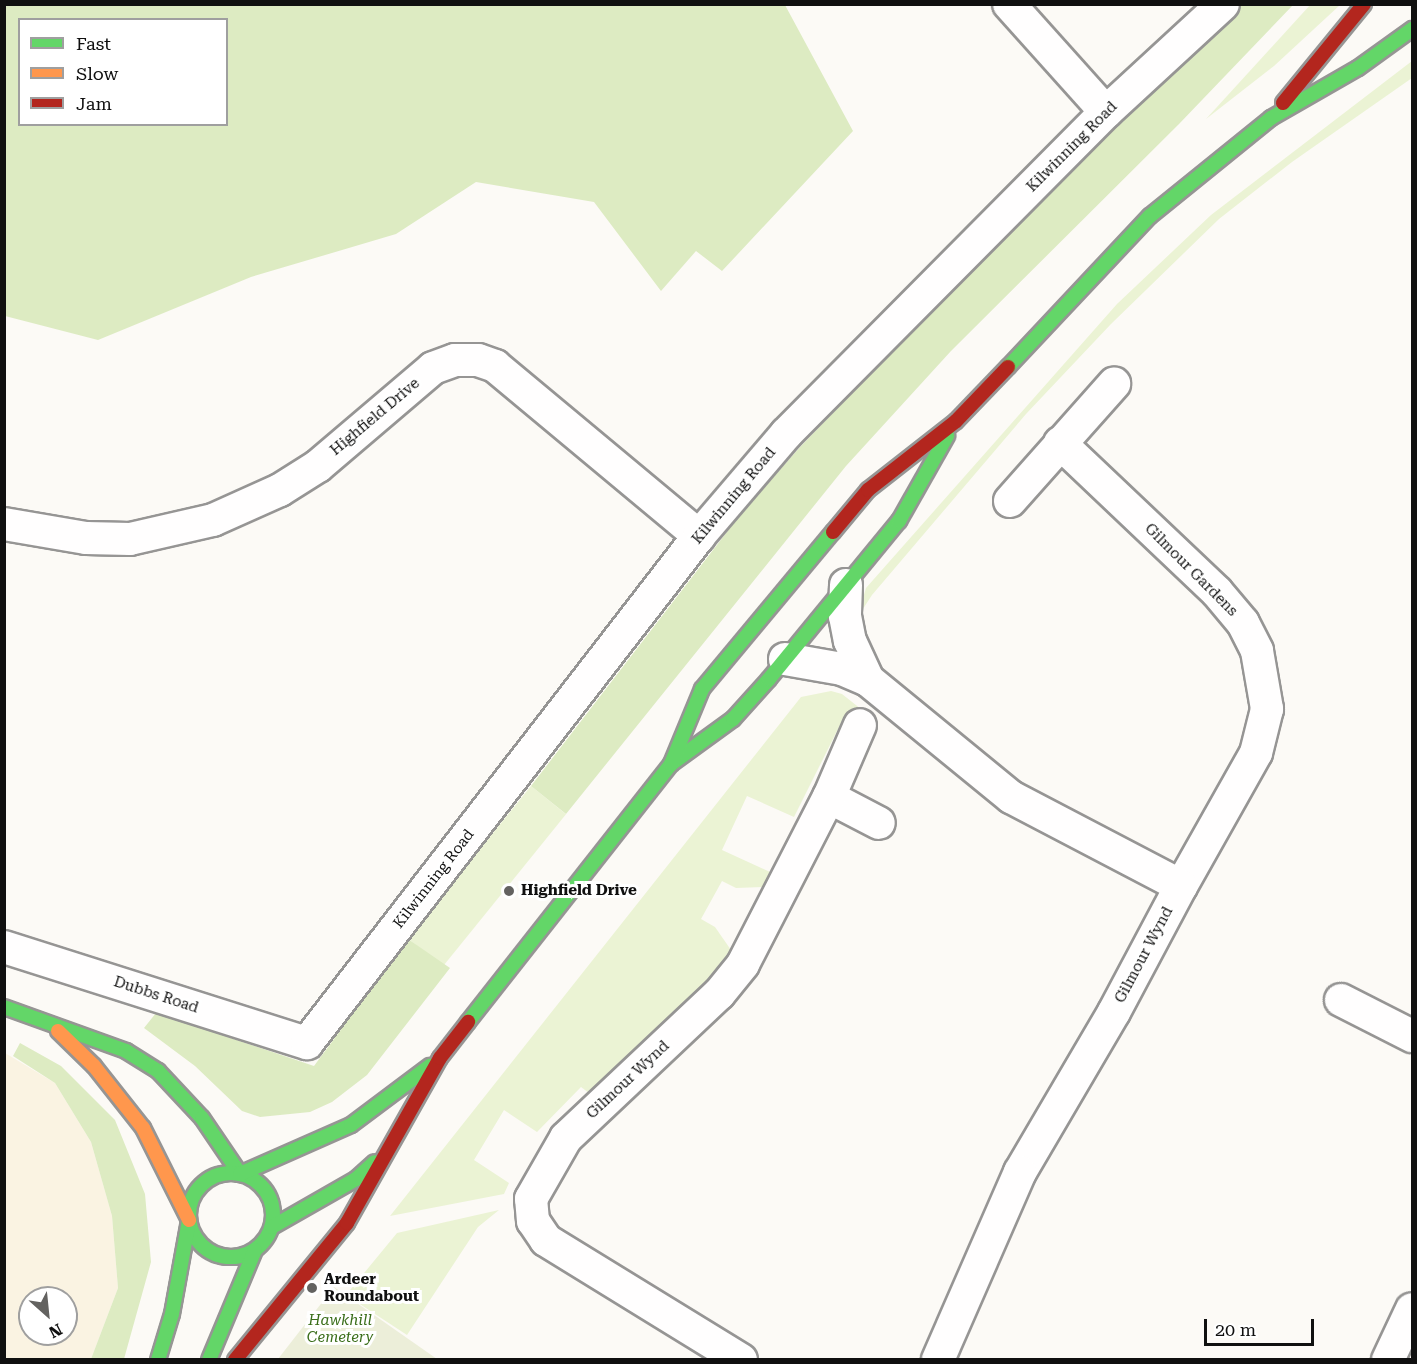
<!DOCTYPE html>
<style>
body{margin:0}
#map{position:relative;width:1417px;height:1364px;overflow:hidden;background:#fcfaf6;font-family:"Roboto Serif",serif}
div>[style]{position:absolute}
.farmland>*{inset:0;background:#faf3e2}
.green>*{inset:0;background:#ebf3d4;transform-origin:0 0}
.forest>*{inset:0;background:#ddebc2}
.cemetery>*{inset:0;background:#eceed9}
.roads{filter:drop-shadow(2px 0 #969594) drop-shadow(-2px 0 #969594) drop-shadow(0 2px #969594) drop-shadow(0 -2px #969594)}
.street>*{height:32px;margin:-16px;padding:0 16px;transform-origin:16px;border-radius:16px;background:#fffefe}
.fast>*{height:14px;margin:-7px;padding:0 7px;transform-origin:7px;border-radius:7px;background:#63d668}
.fast>.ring{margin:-7px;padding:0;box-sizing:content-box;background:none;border:14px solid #63d668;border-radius:50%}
.slow>*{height:14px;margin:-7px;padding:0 7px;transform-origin:7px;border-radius:7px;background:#ff974d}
.jam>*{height:14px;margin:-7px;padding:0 7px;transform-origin:7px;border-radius:7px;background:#b3261e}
.dots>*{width:16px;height:16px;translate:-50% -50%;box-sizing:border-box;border:3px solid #fff;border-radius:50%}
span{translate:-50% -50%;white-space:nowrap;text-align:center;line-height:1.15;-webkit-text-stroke:6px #fff;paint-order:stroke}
.street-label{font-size:15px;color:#101010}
.poi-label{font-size:15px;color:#101010;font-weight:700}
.left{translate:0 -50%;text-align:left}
.park-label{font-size:15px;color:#3a6e1a;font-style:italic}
.frame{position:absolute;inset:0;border:6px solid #101010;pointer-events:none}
.legend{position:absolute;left:18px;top:18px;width:210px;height:108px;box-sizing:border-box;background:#fff;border:2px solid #9f9f9f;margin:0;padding:8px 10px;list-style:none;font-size:18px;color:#101010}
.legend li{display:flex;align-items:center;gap:12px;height:30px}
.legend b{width:30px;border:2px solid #9f9f9f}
.north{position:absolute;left:18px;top:1286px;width:60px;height:60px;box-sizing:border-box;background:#fff;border:2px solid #9f9f9f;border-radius:50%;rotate:153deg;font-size:16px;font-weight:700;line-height:24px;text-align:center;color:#101010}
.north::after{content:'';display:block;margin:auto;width:21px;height:27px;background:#636260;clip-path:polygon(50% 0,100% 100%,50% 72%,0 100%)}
.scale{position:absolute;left:1204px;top:1319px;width:110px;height:27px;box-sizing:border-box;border:3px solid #101010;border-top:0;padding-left:8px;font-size:18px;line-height:21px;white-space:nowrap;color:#101010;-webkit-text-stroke:4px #fff;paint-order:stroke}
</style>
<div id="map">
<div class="farmland">
<div style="clip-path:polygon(evenodd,5px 1053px,55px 1083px,91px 1142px,112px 1216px,118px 1288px,91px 1359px,5px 1360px,5px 1053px,30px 1298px,66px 1298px,66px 1334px,30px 1334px,30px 1298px)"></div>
</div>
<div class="green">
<div style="clip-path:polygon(1311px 4px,1340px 5px,1274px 66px,1206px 119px)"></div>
<div style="clip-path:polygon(1412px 61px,1412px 78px,1292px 162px,1219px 219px,1111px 324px,1026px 414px,872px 595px,857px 618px,866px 588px,1117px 304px,1211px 215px)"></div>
<div style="clip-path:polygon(831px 691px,842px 694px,876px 721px,874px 726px,845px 715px,794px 817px,747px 796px,722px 850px,770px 872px,763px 887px,736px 888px,722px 881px,701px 919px,715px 927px,731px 950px,714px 977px,589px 1093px,581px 1087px,537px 1132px,504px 1110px,474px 1160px,509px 1183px,504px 1194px,390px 1216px,801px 697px)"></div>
<div style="left:531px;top:786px;width:45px;height:196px;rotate:39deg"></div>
<div style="clip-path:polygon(499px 1210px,478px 1227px,407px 1335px,346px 1295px,397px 1233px)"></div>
</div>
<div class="forest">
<div style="clip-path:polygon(evenodd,4px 5px,785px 5px,853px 131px,722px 271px,696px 251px,661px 291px,594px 202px,476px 182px,396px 234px,251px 277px,98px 340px,5px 316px,4px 5px,20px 20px,226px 20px,226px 124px,20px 124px,20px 20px)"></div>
<div style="clip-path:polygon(1242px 5px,1293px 5px,1179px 124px,951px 351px,846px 466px,566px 814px,531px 786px,740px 515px,801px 446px,1036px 203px)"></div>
<div style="clip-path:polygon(408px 939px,450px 968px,367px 1075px,332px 1102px,310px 1112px,260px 1117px,242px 1111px,195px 1066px,144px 1028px,156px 1013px,314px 1066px)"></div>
<div style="clip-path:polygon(20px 1043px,61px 1066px,115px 1120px,145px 1194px,151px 1262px,124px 1359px,91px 1359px,118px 1288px,112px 1216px,91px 1142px,55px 1083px,13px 1056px)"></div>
</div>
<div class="cemetery">
<div style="clip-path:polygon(334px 1287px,437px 1359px,278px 1359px)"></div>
</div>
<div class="roads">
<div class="street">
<div style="left:1009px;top:4px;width:145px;rotate:48.1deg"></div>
<div style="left:1060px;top:443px;width:216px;rotate:43.5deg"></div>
<div style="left:1217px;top:592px;width:40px;rotate:50deg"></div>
<div style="left:1243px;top:623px;width:31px;rotate:63deg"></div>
<div style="left:1257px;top:651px;width:59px;rotate:80.2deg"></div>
<div style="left:1267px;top:709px;width:45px;rotate:104deg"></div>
<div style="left:1256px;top:753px;width:153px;rotate:119.4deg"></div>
<div style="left:1010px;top:501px;width:157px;rotate:-48.4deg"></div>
<div style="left:4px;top:524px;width:83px;rotate:9.7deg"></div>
<div style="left:86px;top:538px;width:44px;rotate:1.3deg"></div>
<div style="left:130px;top:539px;width:85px;rotate:-12.9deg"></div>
<div style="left:213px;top:520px;width:73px;rotate:-24.1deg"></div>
<div style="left:280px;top:490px;width:45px;rotate:-32.3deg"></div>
<div style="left:318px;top:466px;width:151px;rotate:-40.4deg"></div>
<div style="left:433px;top:368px;width:23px;rotate:-20deg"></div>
<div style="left:455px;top:360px;width:23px"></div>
<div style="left:478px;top:360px;width:18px;rotate:19deg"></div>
<div style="left:495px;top:366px;width:266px;rotate:39.8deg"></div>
<div style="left:846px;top:585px;width:31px;rotate:92deg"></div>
<div style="left:845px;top:616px;width:25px;rotate:79deg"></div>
<div style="left:850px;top:641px;width:43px;rotate:65.2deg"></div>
<div style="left:785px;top:659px;width:58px;rotate:10deg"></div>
<div style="left:842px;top:669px;width:28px;rotate:23deg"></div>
<div style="left:868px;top:680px;width:185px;rotate:39.3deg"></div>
<div style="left:1011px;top:797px;width:192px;rotate:27.6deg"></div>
<div style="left:1181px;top:886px;width:143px;rotate:118deg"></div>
<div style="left:1114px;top:1012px;width:186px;rotate:120.4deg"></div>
<div style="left:1020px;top:1172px;width:205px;rotate:113.6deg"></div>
<div style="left:829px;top:797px;width:56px;rotate:27.5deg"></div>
<div style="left:4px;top:947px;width:318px;rotate:17.6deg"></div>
<div style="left:307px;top:1043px;width:641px;rotate:-52.29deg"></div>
<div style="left:699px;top:536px;width:134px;rotate:-49.5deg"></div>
<div style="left:786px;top:434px;width:454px;rotate:-45.2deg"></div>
<div style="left:1106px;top:112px;width:159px;rotate:-42.7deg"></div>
<div style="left:1341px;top:1000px;width:80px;rotate:26.9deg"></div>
<div style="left:741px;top:1360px;width:229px;rotate:-148.4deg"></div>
<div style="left:546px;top:1240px;width:23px;rotate:-124deg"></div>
<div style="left:533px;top:1221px;width:22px;rotate:-95deg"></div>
<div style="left:531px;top:1199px;width:70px;rotate:-60.2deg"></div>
<div style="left:566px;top:1138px;width:210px;rotate:-43.3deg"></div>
<div style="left:719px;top:994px;width:38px;rotate:-51deg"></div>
<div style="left:743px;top:964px;width:188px;rotate:-62.8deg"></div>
<div style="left:829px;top:797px;width:78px;rotate:-66.7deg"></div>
<div style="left:1388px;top:1360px;width:56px;rotate:-64.8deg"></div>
</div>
<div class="fast">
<div style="left:1008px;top:367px;width:207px;rotate:-46.8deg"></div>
<div style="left:1150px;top:216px;width:156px;rotate:-39deg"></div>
<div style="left:1271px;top:118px;width:100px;rotate:-29.9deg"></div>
<div style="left:1358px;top:68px;width:67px;rotate:-35.8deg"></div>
<div style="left:671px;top:764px;width:77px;rotate:-36deg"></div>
<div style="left:733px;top:719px;width:54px;rotate:-48deg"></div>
<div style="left:769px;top:679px;width:205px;rotate:-50.6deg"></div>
<div style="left:899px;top:521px;width:98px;rotate:-60.5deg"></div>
<div style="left:4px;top:1007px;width:130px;rotate:19.8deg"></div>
<div style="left:126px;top:1051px;width:38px;rotate:32deg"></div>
<div style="left:158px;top:1071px;width:64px;rotate:46.9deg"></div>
<div style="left:202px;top:1118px;width:68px;rotate:55.8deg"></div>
<div style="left:468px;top:1022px;width:328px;rotate:-51.8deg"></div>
<div style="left:671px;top:764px;width:81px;rotate:-67.5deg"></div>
<div style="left:702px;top:689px;width:204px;rotate:-50.2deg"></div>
<div class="ring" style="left:189px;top:1173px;width:70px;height:70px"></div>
<div style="left:240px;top:1174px;width:121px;rotate:-23.8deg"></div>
<div style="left:351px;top:1125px;width:99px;rotate:-36.8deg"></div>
<div style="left:272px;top:1227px;width:97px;rotate:-29.7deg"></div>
<div style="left:356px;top:1179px;width:25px;rotate:-42deg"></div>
<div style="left:158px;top:1360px;width:48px;rotate:-73.1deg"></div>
<div style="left:172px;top:1314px;width:96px;rotate:-79.7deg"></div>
<div style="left:209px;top:1360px;width:119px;rotate:-67.3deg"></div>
</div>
<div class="slow">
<div style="left:58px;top:1031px;width:50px;rotate:44.2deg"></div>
<div style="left:94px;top:1066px;width:79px;rotate:51.7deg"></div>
<div style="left:143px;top:1128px;width:103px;rotate:63.4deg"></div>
</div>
<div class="jam">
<div style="left:1283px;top:103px;width:128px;rotate:-50.7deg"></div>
<div style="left:833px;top:532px;width:55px;rotate:-50.2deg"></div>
<div style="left:868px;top:490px;width:112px;rotate:-38.1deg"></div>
<div style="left:956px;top:421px;width:75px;rotate:-46.1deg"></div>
<div style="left:235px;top:1360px;width:177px;rotate:-50.7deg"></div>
<div style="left:347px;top:1223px;width:189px;rotate:-60.6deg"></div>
<div style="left:440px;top:1058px;width:46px;rotate:-52.1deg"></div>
</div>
</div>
<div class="dots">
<div style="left:509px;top:891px;background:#636260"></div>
<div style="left:312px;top:1288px;background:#636260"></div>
</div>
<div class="street-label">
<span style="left:1072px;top:147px;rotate:-45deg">Kilwinning Road</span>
<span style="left:375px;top:417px;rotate:-40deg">Highfield Drive</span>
<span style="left:734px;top:496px;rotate:-50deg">Kilwinning Road</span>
<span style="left:1191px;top:570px;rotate:45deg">Gilmour Gardens</span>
<span style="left:434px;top:879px;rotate:-52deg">Kilwinning Road</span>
<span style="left:1144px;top:955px;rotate:-62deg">Gilmour Wynd</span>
<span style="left:156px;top:995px;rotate:18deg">Dubbs Road</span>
<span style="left:628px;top:1080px;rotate:-43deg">Gilmour Wynd</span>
</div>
<div class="poi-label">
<span class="left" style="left:521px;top:891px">Highfield Drive</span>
<span class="left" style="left:324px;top:1288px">Ardeer<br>Roundabout</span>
</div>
<div class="park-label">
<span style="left:340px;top:1329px">Hawkhill<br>Cemetery</span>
</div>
<div class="frame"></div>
<ul class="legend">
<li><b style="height:8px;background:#63d668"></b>Fast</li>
<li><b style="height:8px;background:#ff974d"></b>Slow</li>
<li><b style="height:8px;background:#b3261e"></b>Jam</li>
</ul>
<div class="north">N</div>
<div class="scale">20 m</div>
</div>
